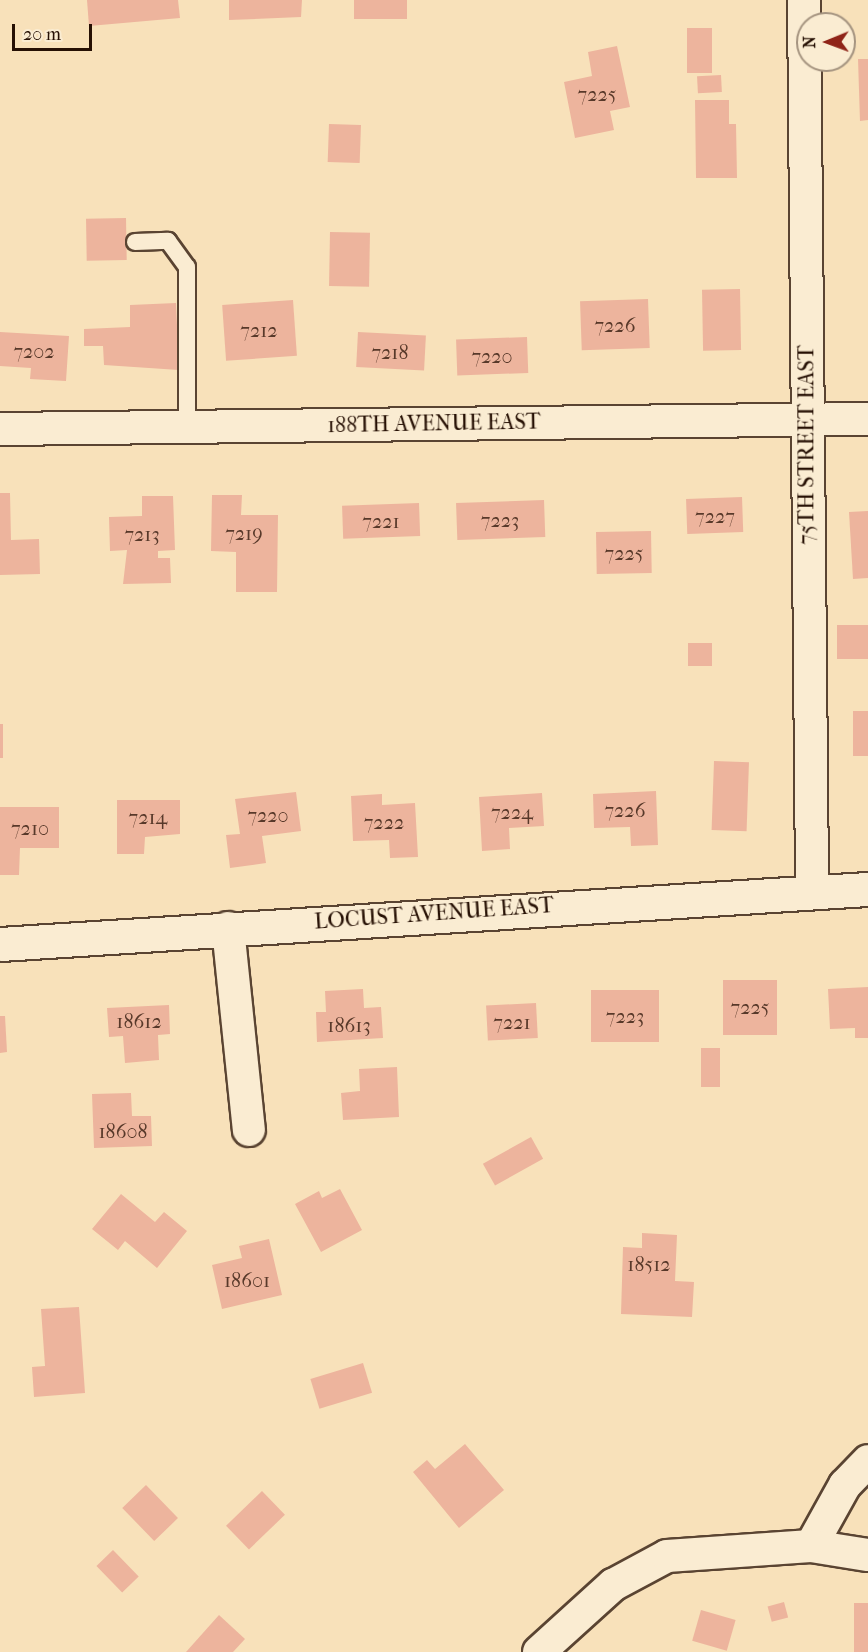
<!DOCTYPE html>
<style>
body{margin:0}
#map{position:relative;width:868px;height:1652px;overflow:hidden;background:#f8e1ba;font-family:"IM FELL French Canon",serif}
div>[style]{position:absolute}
.building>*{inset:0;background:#edb49d;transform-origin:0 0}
.roads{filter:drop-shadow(2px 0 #5a4432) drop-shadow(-2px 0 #5a4432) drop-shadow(0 2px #5a4432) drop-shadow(0 -2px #5a4432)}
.service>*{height:16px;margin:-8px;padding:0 8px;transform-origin:8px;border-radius:8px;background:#faecd2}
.minor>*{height:32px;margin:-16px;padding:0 16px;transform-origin:16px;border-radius:16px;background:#faecd2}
.tertiary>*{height:33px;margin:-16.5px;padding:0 16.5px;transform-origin:16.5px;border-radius:16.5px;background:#faecd2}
span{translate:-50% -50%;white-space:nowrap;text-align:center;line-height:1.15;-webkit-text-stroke:5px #faecd2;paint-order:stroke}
.number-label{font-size:20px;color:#58392a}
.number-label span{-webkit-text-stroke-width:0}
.street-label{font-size:22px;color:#261004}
.north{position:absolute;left:796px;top:12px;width:60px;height:60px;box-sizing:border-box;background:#faecd2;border:2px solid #a59480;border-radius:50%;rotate:269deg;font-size:16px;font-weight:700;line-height:24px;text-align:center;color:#261004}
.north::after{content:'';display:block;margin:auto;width:21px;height:27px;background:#8f2418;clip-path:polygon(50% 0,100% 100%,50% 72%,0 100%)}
.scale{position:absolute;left:12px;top:24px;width:80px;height:27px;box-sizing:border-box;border:3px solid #261004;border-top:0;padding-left:8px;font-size:18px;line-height:21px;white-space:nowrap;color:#261004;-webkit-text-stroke:4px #faecd2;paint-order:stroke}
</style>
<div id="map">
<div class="building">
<div style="clip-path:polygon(87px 0,178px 0,180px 18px,89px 26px)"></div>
<div style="clip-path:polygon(229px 0,302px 0,301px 17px,229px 20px)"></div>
<div style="left:354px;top:0;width:53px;height:19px"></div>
<div style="left:687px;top:28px;width:25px;height:45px"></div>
<div style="clip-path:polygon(617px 46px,630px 107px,610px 111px,614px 130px,575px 138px,564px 82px,592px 76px,588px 52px)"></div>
<div style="clip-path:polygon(858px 59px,868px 59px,868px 120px,860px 121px)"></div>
<div style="left:721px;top:75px;width:17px;height:24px;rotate:87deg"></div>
<div style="clip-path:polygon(695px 100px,729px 100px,729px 124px,736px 124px,737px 178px,696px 178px)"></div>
<div style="left:329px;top:124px;width:32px;height:38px;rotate:2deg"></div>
<div style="left:126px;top:218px;width:42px;height:40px;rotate:89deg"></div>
<div style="left:330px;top:232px;width:40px;height:54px;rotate:1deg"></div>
<div style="left:740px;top:289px;width:61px;height:38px;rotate:89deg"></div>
<div style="left:648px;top:299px;width:49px;height:68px;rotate:88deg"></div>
<div style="left:293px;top:300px;width:56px;height:71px;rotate:86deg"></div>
<div style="clip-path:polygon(176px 303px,179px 370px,104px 365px,103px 346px,84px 346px,84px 329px,130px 327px,130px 305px)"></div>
<div style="clip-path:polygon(0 332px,69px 336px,66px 381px,30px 379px,31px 368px,0 366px)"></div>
<div style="left:358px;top:332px;width:68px;height:35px;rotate:3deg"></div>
<div style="left:527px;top:337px;width:36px;height:71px;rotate:88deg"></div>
<div style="clip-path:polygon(0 493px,10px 493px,11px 540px,39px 539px,40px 574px,0 575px)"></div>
<div style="clip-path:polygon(212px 495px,242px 495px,241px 515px,278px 515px,277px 592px,236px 592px,236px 552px,211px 551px)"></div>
<div style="clip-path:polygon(142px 496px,173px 496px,175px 550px,158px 551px,158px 558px,170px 558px,171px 583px,123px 584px,127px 550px,110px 551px,109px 517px,142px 516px)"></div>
<div style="left:742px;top:497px;width:35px;height:56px;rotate:88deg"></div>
<div style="left:544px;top:500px;width:37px;height:88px;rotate:88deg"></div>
<div style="left:419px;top:503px;width:33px;height:77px;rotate:88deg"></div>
<div style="clip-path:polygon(868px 511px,868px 578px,853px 579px,849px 512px)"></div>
<div style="left:651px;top:531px;width:42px;height:55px;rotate:89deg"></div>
<div style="left:837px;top:625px;width:31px;height:34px"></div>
<div style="left:688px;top:643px;width:24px;height:23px"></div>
<div style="left:853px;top:711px;width:15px;height:45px"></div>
<div style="left:0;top:724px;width:3px;height:34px"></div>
<div style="left:714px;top:761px;width:35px;height:69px;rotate:2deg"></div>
<div style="clip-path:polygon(656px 791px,658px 845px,631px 846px,630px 827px,594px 828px,593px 794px)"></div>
<div style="clip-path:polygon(296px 792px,301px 831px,262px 836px,266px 863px,230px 868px,226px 835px,240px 834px,235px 799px)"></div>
<div style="clip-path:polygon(542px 793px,544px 826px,509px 828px,510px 849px,482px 851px,479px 797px)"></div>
<div style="clip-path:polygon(382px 794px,382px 805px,415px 803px,418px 857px,390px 858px,389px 840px,353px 841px,351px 796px)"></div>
<div style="clip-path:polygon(117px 800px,180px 800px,180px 834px,145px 837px,144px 854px,117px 854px)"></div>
<div style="clip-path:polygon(0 807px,59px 807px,59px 848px,20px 848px,19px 875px,0 875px)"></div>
<div style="left:723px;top:980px;width:54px;height:55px"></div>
<div style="clip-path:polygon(868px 987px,868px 1038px,855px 1038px,855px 1028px,830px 1029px,828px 989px)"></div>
<div style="clip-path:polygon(363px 989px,364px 1008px,381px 1007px,383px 1038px,317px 1042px,316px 1012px,326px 1012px,325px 991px)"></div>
<div style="left:591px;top:990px;width:68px;height:52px"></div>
<div style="left:536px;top:1003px;width:35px;height:50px;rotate:87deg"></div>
<div style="clip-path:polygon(169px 1005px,170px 1034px,158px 1035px,159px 1060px,125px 1063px,123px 1036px,109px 1037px,107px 1008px)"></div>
<div style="clip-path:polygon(0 1016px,5px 1016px,7px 1052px,0 1053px)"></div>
<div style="left:701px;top:1048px;width:19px;height:39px"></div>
<div style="clip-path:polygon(397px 1067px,399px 1117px,343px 1120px,341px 1093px,360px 1091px,359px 1069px)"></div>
<div style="clip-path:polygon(131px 1093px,132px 1116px,151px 1116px,152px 1146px,94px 1148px,92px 1094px)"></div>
<div style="left:531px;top:1137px;width:25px;height:55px;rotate:61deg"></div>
<div style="clip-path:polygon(340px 1189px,362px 1230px,321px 1252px,295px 1204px,319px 1191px,322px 1198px)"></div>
<div style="clip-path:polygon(121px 1194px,155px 1222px,164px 1212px,187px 1231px,157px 1268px,125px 1241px,118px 1250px,92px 1229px)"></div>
<div style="clip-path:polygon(642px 1233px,677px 1235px,675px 1281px,694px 1282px,692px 1317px,621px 1314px,623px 1247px,642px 1248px)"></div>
<div style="clip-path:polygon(269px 1239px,282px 1295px,222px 1309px,212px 1265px,242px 1258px,239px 1246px)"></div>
<div style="clip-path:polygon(79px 1307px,85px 1393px,34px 1397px,32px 1367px,45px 1366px,41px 1309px)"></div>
<div style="left:363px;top:1363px;width:31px;height:55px;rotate:73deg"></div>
<div style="clip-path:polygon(465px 1444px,504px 1490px,459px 1528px,413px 1472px,427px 1460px,435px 1469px)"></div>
<div style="left:146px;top:1485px;width:46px;height:33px;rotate:46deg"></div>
<div style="left:262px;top:1491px;width:33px;height:50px;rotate:46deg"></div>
<div style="left:113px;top:1550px;width:37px;height:23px;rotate:46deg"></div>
<div style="left:784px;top:1602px;width:16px;height:17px;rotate:75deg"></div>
<div style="left:854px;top:1603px;width:14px;height:49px"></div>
<div style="left:701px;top:1610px;width:36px;height:32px;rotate:16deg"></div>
<div style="clip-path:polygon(219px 1615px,245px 1639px,233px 1652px,186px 1652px)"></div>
</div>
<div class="roads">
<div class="service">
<div style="left:135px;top:242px;width:33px;rotate:-2deg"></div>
<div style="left:168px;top:241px;width:32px;rotate:54deg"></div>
<div style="left:187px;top:267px;width:160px;rotate:90deg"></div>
</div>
<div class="minor">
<div style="left:804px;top:0;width:890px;rotate:89.48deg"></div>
<div style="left:0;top:429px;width:868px;rotate:-0.66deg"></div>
<div style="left:228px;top:928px;width:203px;rotate:84.1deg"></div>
<div style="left:811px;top:1546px;width:70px;rotate:-60.9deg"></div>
<div style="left:845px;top:1485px;width:33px;rotate:-46deg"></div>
<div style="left:539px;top:1652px;width:100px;rotate:-42.2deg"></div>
<div style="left:613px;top:1585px;width:61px;rotate:-28.2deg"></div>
<div style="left:667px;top:1556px;width:144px;rotate:-4deg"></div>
<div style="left:811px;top:1546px;width:58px;rotate:9deg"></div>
</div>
<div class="tertiary">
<div style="left:0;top:944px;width:870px;rotate:-3.63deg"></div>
</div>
</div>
<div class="number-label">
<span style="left:597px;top:94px">7225</span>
<span style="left:615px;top:325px">7226</span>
<span style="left:259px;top:330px">7212</span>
<span style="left:34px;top:351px">7202</span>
<span style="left:390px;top:352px">7218</span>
<span style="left:492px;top:356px">7220</span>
<span style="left:715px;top:516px">7227</span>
<span style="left:500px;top:520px">7223</span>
<span style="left:381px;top:521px">7221</span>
<span style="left:244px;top:533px">7219</span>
<span style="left:142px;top:534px">7213</span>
<span style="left:624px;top:553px">7225</span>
<span style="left:625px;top:810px">7226</span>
<span style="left:512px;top:812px">7224</span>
<span style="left:268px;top:815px">7220</span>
<span style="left:148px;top:817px">7214</span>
<span style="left:384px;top:822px">7222</span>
<span style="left:30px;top:828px">7210</span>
<span style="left:750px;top:1007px">7225</span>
<span style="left:625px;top:1016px">7223</span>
<span style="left:139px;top:1021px">18612</span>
<span style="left:512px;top:1022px">7221</span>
<span style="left:349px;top:1025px">18613</span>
<span style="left:123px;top:1131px">18608</span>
<span style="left:649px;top:1264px">18512</span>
<span style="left:247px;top:1280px">18601</span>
</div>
<div class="street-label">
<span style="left:434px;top:424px;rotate:-1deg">188TH AVENUE EAST</span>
<span style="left:807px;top:445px;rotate:-90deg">75TH STREET EAST</span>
<span style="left:434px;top:914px;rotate:-4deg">LOCUST AVENUE EAST</span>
</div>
<div class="north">N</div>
<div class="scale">20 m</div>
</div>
